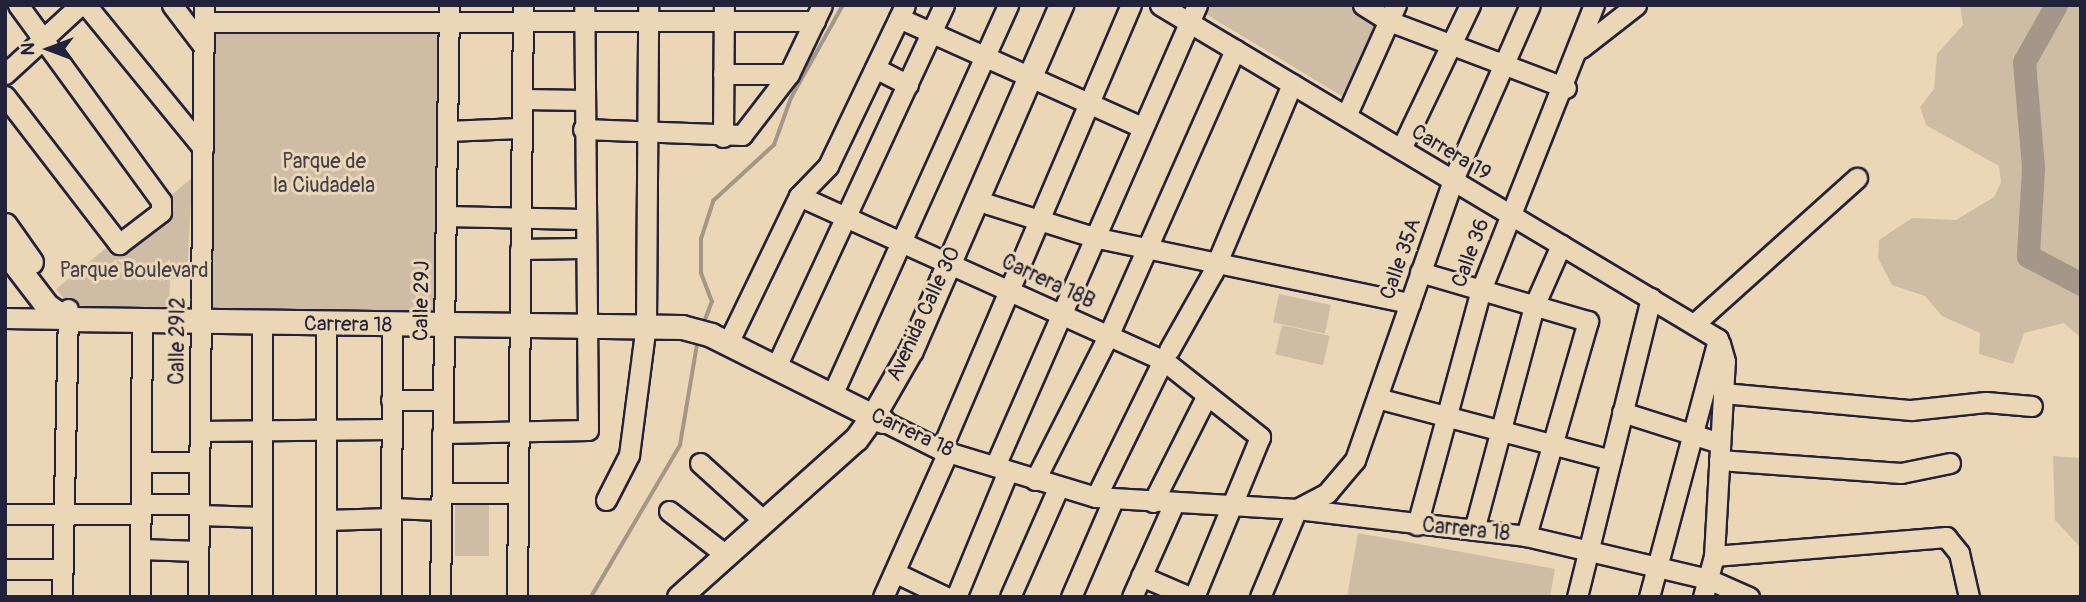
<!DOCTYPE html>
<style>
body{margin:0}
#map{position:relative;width:2086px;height:602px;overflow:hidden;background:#ebd7b5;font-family:Pangolin,sans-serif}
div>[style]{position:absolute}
.green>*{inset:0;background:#cebda4;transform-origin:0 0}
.stream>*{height:3.5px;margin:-1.75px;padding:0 1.75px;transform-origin:1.75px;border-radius:1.75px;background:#a49789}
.river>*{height:23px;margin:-11.5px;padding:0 11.5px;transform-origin:11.5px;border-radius:11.5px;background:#a49789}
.roads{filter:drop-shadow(2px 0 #22223b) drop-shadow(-2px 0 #22223b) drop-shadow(0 2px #22223b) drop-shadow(0 -2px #22223b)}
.minor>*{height:19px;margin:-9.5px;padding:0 9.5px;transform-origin:9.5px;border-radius:9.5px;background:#ebd7b5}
.major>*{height:23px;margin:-11.5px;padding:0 11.5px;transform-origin:11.5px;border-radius:11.5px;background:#ebd7b5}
span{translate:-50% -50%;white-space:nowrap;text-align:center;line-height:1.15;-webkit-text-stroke:6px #ebd7b5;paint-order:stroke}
.street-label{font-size:21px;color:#22223b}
.park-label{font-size:21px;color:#444150}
.frame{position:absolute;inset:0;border:7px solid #22223b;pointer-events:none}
.north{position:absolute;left:14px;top:14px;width:70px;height:70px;-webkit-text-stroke:5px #ebd7b5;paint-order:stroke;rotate:270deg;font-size:19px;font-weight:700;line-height:28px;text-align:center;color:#22223b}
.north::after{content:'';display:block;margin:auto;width:24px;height:32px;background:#22223b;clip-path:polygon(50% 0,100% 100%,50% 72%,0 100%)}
</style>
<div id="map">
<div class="green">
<div style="clip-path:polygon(1204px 5px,1360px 5px,1384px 17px,1350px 101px,1201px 11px)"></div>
<div style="clip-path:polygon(1960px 5px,2081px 5px,2081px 338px,2064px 323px,2024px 333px,2013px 364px,1979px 354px,1980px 333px,1942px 316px,1925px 296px,1892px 285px,1878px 258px,1879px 240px,1912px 218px,1956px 220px,1994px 197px,2001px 182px,1999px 166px,1926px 125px,1920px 107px,1934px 89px,1937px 54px,1963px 25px)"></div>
<div style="clip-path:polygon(435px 33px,441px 41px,434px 313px,210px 308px,212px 34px)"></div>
<div style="clip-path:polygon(192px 178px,187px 279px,170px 279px,169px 308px,83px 306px,65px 300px,56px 289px)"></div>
<div style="left:1279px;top:294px;width:53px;height:29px;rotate:12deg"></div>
<div style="left:1282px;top:325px;width:49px;height:30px;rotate:13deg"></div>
<div style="clip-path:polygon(2053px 456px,2081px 458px,2081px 548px,2055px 520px)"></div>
<div style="left:455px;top:499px;width:34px;height:57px"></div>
<div style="clip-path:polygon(1358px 533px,1555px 569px,1550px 597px,1347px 597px)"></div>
</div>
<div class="stream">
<div style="left:703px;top:325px;width:25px;rotate:-69deg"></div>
<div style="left:712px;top:302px;width:31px;rotate:-111deg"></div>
<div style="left:701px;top:273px;width:34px;rotate:-90deg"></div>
<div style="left:701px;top:239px;width:40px;rotate:-72deg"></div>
<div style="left:713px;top:201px;width:83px;rotate:-42.6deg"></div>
<div style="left:774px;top:145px;width:50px;rotate:-70.1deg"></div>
<div style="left:791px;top:98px;width:107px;rotate:-60.8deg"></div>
<div style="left:591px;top:597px;width:176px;rotate:-59.6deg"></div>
<div style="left:680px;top:445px;width:108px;rotate:-80.4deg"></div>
</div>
<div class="river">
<div style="left:2056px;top:5px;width:65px;rotate:119.3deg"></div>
<div style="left:2024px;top:62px;width:106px;rotate:85.1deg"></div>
<div style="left:2033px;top:168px;width:88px;rotate:93.3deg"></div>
<div style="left:2028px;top:256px;width:60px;rotate:27.8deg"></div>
</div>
<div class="roads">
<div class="minor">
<div style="left:86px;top:5px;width:185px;rotate:50.7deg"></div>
<div style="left:172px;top:5px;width:53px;rotate:52.7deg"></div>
<div style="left:1160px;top:5px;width:650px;rotate:30.9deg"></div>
<div style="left:1363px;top:5px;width:31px;rotate:32deg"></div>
<div style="left:1389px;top:21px;width:189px;rotate:20.7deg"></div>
<div style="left:899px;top:18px;width:266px;rotate:24.2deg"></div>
<div style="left:204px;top:22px;width:611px;rotate:-0.09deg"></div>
<div style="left:1581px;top:48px;width:70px;rotate:-38deg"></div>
<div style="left:875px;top:68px;width:37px;rotate:27deg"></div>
<div style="left:5px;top:74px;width:102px;rotate:-42.6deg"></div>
<div style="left:723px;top:74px;width:66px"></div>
<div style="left:5px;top:96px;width:187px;rotate:52.4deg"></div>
<div style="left:119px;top:244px;width:53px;rotate:-37.3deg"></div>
<div style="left:161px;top:212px;width:11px;rotate:-90deg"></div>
<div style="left:161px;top:201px;width:243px;rotate:-126.1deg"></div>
<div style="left:522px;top:99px;width:61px;rotate:0.9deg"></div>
<div style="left:1346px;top:116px;width:122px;rotate:-65.8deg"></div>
<div style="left:583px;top:129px;width:159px;rotate:2.2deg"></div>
<div style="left:742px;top:135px;width:77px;rotate:-52.4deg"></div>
<div style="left:789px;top:74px;width:76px;rotate:-64.4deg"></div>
<div style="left:447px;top:131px;width:72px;rotate:-2.4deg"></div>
<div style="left:723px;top:137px;width:132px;rotate:-89.6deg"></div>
<div style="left:1401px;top:149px;width:160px;rotate:-64.4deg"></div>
<div style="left:799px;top:196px;width:399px;rotate:24.3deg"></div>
<div style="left:1163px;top:360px;width:124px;rotate:38.4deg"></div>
<div style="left:1260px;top:437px;width:173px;rotate:112.4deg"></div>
<div style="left:988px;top:204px;width:110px;rotate:17.4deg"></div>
<div style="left:1093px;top:237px;width:324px;rotate:11.8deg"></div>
<div style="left:446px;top:216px;width:136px;rotate:1.3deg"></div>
<div style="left:520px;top:249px;width:62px;rotate:-0.9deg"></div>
<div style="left:1420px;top:272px;width:175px;rotate:16.3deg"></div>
<div style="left:1588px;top:321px;width:224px;rotate:106.1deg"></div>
<div style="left:5px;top:318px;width:62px;rotate:0.9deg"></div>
<div style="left:1694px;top:324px;width:219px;rotate:-41.9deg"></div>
<div style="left:728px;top:343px;width:163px;rotate:-64.2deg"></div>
<div style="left:799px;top:196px;width:42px;rotate:-46deg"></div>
<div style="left:828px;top:166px;width:178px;rotate:-64.4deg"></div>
<div style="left:1169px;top:350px;width:90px;rotate:-60.6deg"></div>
<div style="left:1213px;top:272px;width:204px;rotate:-67.2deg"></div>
<div style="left:776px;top:367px;width:399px;rotate:-65.1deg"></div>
<div style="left:1723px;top:393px;width:189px;rotate:5.2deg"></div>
<div style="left:1911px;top:410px;width:75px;rotate:-6.1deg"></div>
<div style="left:1986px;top:402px;width:46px;rotate:5deg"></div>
<div style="left:832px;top:395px;width:428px;rotate:-65.7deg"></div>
<div style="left:1377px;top:398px;width:242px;rotate:14.8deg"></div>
<div style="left:391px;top:400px;width:52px"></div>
<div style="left:1622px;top:412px;width:103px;rotate:17.6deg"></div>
<div style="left:883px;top:421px;width:65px;rotate:26.6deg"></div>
<div style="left:941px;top:450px;width:162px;rotate:16.9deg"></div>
<div style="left:1096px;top:497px;width:201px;rotate:3.4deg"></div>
<div style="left:1297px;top:509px;width:231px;rotate:6.7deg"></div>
<div style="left:1526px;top:536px;width:187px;rotate:13.3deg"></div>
<div style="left:1708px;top:579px;width:45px;rotate:23.7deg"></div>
<div style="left:200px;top:431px;width:191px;rotate:-0.6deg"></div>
<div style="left:442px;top:433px;width:146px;rotate:-1.2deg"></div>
<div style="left:588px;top:430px;width:425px;rotate:-90.5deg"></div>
<div style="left:941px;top:450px;width:484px;rotate:-66.9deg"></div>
<div style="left:1719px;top:460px;width:182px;rotate:4.1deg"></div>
<div style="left:1901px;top:473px;width:50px;rotate:-11.5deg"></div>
<div style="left:141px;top:462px;width:58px"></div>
<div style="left:700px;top:463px;width:86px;rotate:42.2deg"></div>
<div style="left:995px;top:466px;width:503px;rotate:-66.34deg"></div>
<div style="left:1035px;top:480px;width:164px;rotate:-63.1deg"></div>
<div style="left:1109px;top:334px;width:311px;rotate:-66.1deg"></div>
<div style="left:442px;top:493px;width:72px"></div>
<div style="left:1096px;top:497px;width:153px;rotate:-63.9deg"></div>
<div style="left:606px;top:500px;width:51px;rotate:-62.9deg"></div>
<div style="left:629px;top:455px;width:132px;rotate:-82.6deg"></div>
<div style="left:646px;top:324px;width:319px;rotate:-89.6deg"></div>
<div style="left:1153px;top:502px;width:120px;rotate:-63.2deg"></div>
<div style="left:141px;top:504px;width:58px"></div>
<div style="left:391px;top:508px;width:50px;rotate:2.3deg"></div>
<div style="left:669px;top:511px;width:72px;rotate:37.7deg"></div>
<div style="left:5px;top:514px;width:136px"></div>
<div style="left:199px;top:515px;width:63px;rotate:1.8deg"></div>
<div style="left:326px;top:520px;width:65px;rotate:-1.8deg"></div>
<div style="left:1417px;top:525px;width:244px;rotate:-74.8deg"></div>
<div style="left:1481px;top:290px;width:307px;rotate:-68.4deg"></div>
<div style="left:1474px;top:530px;width:232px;rotate:-75deg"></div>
<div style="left:1534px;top:306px;width:67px;rotate:-66.1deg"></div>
<div style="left:140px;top:549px;width:58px;rotate:2deg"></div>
<div style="left:1714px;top:556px;width:233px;rotate:-4.7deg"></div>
<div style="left:1946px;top:537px;width:21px;rotate:51deg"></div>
<div style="left:1959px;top:553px;width:45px;rotate:77.2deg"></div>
<div style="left:5px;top:569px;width:57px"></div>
<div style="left:896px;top:573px;width:55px;rotate:25.6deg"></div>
<div style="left:1141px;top:576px;width:53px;rotate:23.2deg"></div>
<div style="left:62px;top:597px;width:288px;rotate:-88.8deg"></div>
<div style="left:140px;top:597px;width:274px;rotate:-89.6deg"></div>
<div style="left:198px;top:597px;width:592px;rotate:-89.42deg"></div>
<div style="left:262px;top:597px;width:273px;rotate:-90deg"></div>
<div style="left:326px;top:597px;width:273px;rotate:-90deg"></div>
<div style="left:391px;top:597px;width:272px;rotate:-89.8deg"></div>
<div style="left:440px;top:597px;width:592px;rotate:-89.13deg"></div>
<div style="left:517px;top:597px;width:592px;rotate:-89.42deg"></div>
<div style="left:883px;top:597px;width:159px;rotate:-65.9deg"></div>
<div style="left:956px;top:597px;width:136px;rotate:-67.6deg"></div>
<div style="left:1010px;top:597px;width:119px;rotate:-66.2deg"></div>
<div style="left:1071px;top:597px;width:106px;rotate:-66.6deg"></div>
<div style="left:1132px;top:597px;width:103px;rotate:-65.9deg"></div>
<div style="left:1260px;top:597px;width:95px;rotate:-67.2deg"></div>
<div style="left:1297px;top:509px;width:34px;rotate:-28deg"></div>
<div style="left:1327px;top:493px;width:43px;rotate:-49.7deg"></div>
<div style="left:1355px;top:460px;width:297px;rotate:-70.7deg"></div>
<div style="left:1453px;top:180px;width:191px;rotate:-66.3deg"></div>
<div style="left:1577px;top:597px;width:308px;rotate:-76.1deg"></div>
<div style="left:1649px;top:597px;width:267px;rotate:-75deg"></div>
<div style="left:1703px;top:597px;width:42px;rotate:-75deg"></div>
<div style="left:1714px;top:556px;width:195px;rotate:-86.8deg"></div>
<div style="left:1725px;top:361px;width:19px;rotate:-106deg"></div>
</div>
<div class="major">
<div style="left:5px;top:225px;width:45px;rotate:54.9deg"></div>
<div style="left:5px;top:251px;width:69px;rotate:52.6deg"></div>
<div style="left:47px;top:306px;width:24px;rotate:33deg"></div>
<div style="left:67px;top:319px;width:615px;rotate:0.75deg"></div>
<div style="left:682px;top:327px;width:30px;rotate:15deg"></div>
<div style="left:711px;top:335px;width:192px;rotate:26.6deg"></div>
<div style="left:679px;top:597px;width:237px;rotate:-41.8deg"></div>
<div style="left:856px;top:439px;width:29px;rotate:-54deg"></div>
<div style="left:873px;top:416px;width:76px;rotate:-60.1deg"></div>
<div style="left:911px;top:350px;width:376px;rotate:-66.5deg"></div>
</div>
</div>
<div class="street-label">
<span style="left:1451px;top:153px;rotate:31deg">Carrera 19</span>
<span style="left:1471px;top:253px;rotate:-70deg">Calle 36</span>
<span style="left:1401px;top:259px;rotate:-71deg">Calle 35A</span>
<span style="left:1048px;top:282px;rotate:25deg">Carrera 18B</span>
<span style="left:422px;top:301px;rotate:-89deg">Calle 29J</span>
<span style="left:924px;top:314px;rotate:-65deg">Avenida Calle 30</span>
<span style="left:348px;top:325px;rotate:1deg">Carrera 18</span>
<span style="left:178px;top:341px;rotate:-89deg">Calle 29I2</span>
<span style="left:912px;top:433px;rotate:25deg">Carrera 18</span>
<span style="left:1466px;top:530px;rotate:6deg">Carrera 18</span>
</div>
<div class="park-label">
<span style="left:324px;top:174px">Parque de<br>la Ciudadela</span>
<span style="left:134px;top:271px">Parque Boulevard</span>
</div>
<div class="frame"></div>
<div class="north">N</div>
</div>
